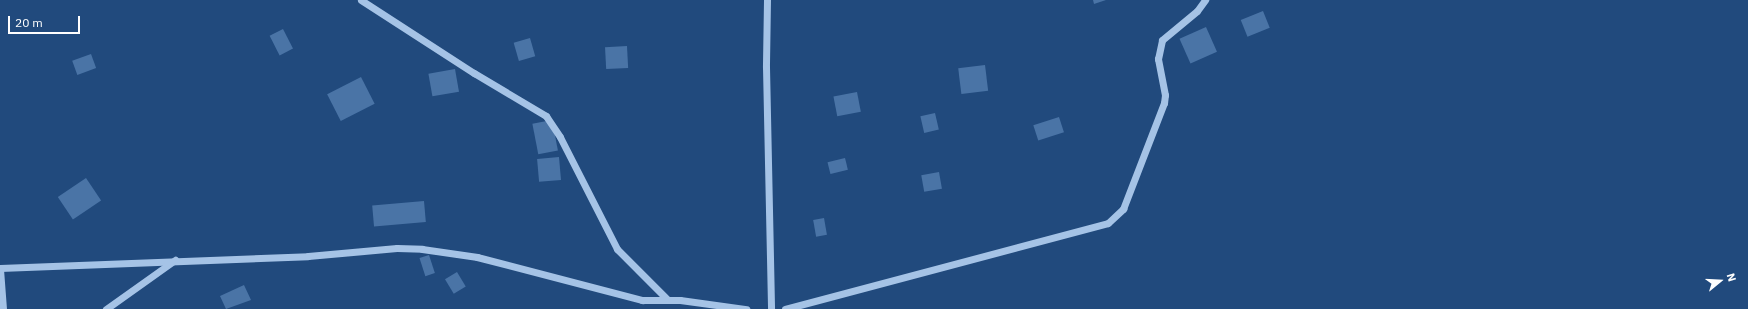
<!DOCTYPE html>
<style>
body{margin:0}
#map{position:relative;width:1748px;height:309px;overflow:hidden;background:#214a7d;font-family:"IBM Plex Sans",sans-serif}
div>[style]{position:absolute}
.building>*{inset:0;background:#4a74a6;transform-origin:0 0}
.minor>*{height:7px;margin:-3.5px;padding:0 3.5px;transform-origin:3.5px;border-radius:3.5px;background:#a5c3e6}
span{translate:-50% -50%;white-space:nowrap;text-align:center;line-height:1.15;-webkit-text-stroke:3.5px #214a7d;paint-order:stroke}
.north{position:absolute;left:1700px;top:261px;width:40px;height:40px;-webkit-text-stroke:3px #214a7d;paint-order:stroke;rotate:72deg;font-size:11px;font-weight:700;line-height:16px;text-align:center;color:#fff}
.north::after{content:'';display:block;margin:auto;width:14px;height:18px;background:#fff;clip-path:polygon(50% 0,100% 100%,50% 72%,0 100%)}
.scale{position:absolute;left:8px;top:16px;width:72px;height:18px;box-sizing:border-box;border:2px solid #fff;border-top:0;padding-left:5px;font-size:12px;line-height:14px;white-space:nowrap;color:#fff;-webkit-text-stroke:3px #214a7d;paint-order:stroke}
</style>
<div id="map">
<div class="building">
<div style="clip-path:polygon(1093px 0,1106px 0,1094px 4px)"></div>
<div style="left:1263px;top:11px;width:18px;height:24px;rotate:68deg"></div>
<div style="left:1206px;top:27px;width:27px;height:29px;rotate:66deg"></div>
<div style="left:283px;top:29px;width:22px;height:15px;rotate:63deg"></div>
<div style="left:530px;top:38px;width:19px;height:17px;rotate:74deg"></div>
<div style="left:627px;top:46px;width:22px;height:22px;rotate:87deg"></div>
<div style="left:91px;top:54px;width:15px;height:20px;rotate:70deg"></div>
<div style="left:985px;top:65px;width:26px;height:27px;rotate:83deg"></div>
<div style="left:455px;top:69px;width:23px;height:27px;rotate:80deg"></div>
<div style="left:361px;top:77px;width:30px;height:38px;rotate:63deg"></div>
<div style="left:857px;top:92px;width:20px;height:24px;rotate:79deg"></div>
<div style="left:935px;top:113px;width:17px;height:15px;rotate:77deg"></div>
<div style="left:1059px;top:117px;width:16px;height:27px;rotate:72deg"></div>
<div style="left:552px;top:120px;width:31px;height:20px;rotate:79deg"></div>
<div style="left:559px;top:157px;width:23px;height:22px;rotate:85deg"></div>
<div style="left:845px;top:158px;width:12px;height:18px;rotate:76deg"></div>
<div style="left:939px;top:172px;width:17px;height:18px;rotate:80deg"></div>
<div style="left:86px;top:178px;width:27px;height:34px;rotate:56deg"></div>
<div style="left:424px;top:201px;width:21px;height:52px;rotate:85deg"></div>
<div style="left:824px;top:218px;width:17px;height:11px;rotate:80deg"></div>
<div style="left:429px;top:255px;width:19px;height:10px;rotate:72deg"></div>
<div style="left:457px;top:272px;width:17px;height:14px;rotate:59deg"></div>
<div style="clip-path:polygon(244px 285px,251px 300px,226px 309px,220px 296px)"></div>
</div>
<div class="minor">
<div style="left:361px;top:0;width:135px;rotate:32.9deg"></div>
<div style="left:474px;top:73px;width:84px;rotate:30.8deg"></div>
<div style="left:546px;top:116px;width:25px;rotate:56deg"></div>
<div style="left:560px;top:137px;width:126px;rotate:63deg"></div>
<div style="left:617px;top:249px;width:72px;rotate:45deg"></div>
<div style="left:767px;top:0;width:67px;rotate:90.9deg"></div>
<div style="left:766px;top:67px;width:242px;rotate:88.8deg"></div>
<div style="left:0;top:268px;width:308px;rotate:-2.2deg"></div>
<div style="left:308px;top:256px;width:89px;rotate:-5.1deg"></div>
<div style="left:397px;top:248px;width:25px;rotate:2deg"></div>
<div style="left:422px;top:249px;width:56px;rotate:8.3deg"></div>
<div style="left:477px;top:257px;width:171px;rotate:14.6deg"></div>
<div style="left:642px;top:300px;width:38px"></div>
<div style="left:680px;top:300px;width:67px;rotate:7.8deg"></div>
<div style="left:0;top:269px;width:40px;rotate:85.7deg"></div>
<div style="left:106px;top:309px;width:85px;rotate:-35.4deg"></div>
<div style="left:785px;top:309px;width:334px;rotate:-14.9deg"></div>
<div style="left:1108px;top:223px;width:21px;rotate:-43deg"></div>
<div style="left:1123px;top:209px;width:114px;rotate:-68.9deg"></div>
<div style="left:1164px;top:103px;width:8px;rotate:-83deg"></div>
<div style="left:1165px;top:95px;width:37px;rotate:-101deg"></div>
<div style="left:1158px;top:59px;width:19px;rotate:-78deg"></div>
<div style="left:1162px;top:40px;width:45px;rotate:-39.6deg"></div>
<div style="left:1197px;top:11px;width:14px;rotate:-54deg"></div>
</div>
<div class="north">N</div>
<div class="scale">20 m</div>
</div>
